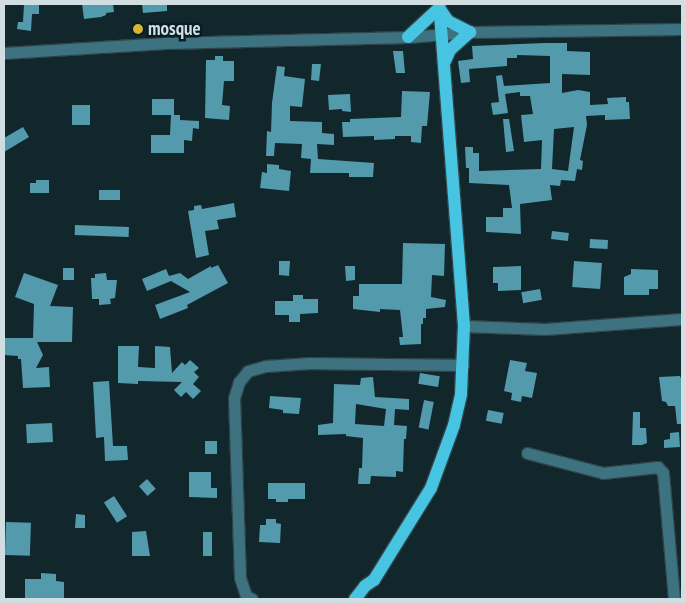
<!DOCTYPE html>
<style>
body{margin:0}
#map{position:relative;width:686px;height:603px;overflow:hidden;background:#11272c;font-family:"PT Sans Narrow",sans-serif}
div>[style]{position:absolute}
.building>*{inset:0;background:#539aac;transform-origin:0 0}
.roads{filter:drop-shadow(1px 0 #304449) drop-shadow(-1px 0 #304449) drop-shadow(0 1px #304449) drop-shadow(0 -1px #304449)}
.minor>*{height:11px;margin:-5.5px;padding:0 5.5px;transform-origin:5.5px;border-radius:5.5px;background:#3d7381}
.major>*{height:12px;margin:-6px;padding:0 6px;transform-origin:6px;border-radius:6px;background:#47c4e2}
.dots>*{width:14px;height:14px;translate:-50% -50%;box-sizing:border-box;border:2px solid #071d23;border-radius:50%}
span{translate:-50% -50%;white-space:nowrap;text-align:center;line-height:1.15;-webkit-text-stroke:5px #071d23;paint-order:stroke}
.poi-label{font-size:19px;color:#d1dee1;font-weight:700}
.left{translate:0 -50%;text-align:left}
.frame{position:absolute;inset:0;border:5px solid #d1dee1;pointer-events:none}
</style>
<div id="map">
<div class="building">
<div style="clip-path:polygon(24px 4px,39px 4px,39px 14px,32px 14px,31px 31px,17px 29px,18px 22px,23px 22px)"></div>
<div style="clip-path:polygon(82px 4px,113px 4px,114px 12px,106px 13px,106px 15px,101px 17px,84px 19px)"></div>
<div style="clip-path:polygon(142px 4px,167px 4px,167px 11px,143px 13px)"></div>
<div style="clip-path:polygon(evenodd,545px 43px,567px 43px,567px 51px,590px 52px,590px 75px,562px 74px,562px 93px,578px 90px,590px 92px,590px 105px,608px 104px,607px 98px,626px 97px,626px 102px,629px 102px,630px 119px,605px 120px,605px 115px,586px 116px,587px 125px,580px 160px,583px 161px,582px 170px,577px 169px,575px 181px,561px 180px,560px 186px,550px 185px,552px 200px,520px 204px,521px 234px,486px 232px,486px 217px,503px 217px,503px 208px,512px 208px,509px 185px,469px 183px,469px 168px,466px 168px,465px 147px,473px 147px,473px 153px,479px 153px,479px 171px,541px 169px,542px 140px,524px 142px,521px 115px,533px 114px,530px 96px,520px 96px,520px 92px,505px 94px,508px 113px,493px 115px,491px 103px,499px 102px,496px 76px,502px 75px,504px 86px,550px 83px,550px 56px,517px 55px,517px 58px,507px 58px,507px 66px,469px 69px,470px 82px,461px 83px,458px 61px,473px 59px,472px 46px,545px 43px,574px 127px,568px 171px,552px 169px,554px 129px,574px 127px)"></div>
<div style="clip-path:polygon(393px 51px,403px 51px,405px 73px,396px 73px)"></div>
<div style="clip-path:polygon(215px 56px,223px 56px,223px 61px,234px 61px,234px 81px,224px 81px,222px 105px,230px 106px,229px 120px,205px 118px,206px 60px,215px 60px)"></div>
<div style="clip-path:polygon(312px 64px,321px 64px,319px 81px,311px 80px)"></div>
<div style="clip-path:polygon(277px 66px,285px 67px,284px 76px,305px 79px,302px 107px,290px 106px,290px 121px,322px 122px,322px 133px,334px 134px,334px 145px,317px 144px,318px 159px,374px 163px,373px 177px,349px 177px,349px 173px,310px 173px,311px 159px,301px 158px,302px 144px,275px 143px,274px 156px,266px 156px,267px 131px,271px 132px,272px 103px)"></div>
<div style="clip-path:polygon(402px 91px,430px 92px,427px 126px,422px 126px,421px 143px,411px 142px,411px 136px,395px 136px,395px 139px,374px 140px,374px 136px,343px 137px,342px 122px,350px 122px,350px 119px,401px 117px)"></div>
<div style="clip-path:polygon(350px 94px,351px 112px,342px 111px,342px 109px,329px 110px,328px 95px)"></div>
<div style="left:152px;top:99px;width:22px;height:16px"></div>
<div style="left:72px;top:105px;width:18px;height:20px"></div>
<div style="clip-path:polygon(171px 115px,180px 115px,180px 120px,199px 121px,199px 129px,193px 128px,192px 141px,184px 140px,184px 153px,151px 153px,151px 135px,170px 135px)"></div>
<div style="clip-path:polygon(503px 119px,509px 119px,514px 151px,506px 152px)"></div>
<div style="clip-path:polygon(23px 127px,29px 137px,4px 152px,4px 138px)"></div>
<div style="clip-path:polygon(267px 164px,279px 165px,279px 169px,291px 171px,289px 191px,260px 188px,262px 172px,267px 173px)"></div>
<div style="clip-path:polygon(36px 180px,49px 180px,49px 193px,30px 193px,30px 183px,36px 183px)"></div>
<div style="left:99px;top:190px;width:21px;height:10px"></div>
<div style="clip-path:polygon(234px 203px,236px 217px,217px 220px,219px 229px,205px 231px,209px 255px,196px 258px,188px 211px,194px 210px,194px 206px,201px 205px,202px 209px)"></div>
<div style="left:75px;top:225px;width:54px;height:10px;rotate:2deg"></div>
<div style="left:552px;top:231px;width:17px;height:8px;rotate:7deg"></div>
<div style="left:590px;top:239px;width:18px;height:9px;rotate:3deg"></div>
<div style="clip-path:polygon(403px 243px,445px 244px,444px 276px,432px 275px,431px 297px,446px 300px,445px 307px,426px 309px,426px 318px,423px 318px,423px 324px,421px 324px,421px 344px,400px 345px,399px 337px,403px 337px,400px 310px,380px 309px,380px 312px,353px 309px,353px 296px,359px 296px,359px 284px,402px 284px)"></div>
<div style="clip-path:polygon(279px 261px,290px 261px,289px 276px,279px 275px)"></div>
<div style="left:574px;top:261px;width:28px;height:26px;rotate:4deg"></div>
<div style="clip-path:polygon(218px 265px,228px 283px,187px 305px,188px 308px,160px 319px,155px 305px,190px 292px,171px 281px,147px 291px,142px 279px,166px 269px,169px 276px,180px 273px,188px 279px,211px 266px,211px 268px)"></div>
<div style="clip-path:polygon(345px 266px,355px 266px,355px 280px,346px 281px)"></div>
<div style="clip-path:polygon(521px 266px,521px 290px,498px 291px,498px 283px,493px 283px,493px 267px)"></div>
<div style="left:63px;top:268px;width:11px;height:12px"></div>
<div style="clip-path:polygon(631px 269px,658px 270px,658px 289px,649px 289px,649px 295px,624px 295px,624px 277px,631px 274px)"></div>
<div style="clip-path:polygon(24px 273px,58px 285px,50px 306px,73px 307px,72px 342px,37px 342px,43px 355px,36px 368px,49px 367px,50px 387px,23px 388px,21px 359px,18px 359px,18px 356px,4px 355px,4px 338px,33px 338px,34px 304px,15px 297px)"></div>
<div style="clip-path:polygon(106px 273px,107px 280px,117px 280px,115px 298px,110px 299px,111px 304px,99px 305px,99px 299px,92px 299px,91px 278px,95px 278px,95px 274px)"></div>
<div style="left:540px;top:289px;width:11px;height:19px;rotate:80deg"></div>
<div style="clip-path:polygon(293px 295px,303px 295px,303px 299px,318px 299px,318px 313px,300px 314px,300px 322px,289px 322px,289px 315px,275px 315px,275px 301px,293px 301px)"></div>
<div style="clip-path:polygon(118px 346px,139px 346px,138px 367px,155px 368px,155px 346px,170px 347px,172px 373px,182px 362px,185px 365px,190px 360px,199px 368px,194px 372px,199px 377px,193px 384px,201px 391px,193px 399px,186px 392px,181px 397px,174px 390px,182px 382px,138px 381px,138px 384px,118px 383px)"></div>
<div style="clip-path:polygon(510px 360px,527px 363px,525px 371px,537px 373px,532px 398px,522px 396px,521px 402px,511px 400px,512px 393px,504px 391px)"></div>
<div style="left:420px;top:373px;width:20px;height:11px;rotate:9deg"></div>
<div style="clip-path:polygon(680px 376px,682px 381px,682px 424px,677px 424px,675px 406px,668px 406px,666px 402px,662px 401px,659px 377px)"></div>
<div style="clip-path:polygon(evenodd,373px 377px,375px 397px,409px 399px,409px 410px,395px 409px,394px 425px,407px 426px,406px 439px,404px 439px,403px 472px,396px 471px,396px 477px,371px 476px,370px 484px,358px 484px,359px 468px,362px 468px,363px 438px,346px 436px,346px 434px,318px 435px,318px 425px,333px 423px,334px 384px,360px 385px,361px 378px,373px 377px,356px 404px,386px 409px,384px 426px,355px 424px,356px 404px)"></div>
<div style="clip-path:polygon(109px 381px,113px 446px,127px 446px,128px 460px,105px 461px,104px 437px,96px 438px,93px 382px)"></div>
<div style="clip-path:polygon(270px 396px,301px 398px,299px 414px,283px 413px,283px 410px,269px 408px)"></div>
<div style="left:424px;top:400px;width:10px;height:28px;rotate:11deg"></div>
<div style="left:488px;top:410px;width:16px;height:11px;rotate:11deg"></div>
<div style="clip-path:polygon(633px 412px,640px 412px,640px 428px,646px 428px,647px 443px,642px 445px,632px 445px)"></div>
<div style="left:52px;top:423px;width:19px;height:26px;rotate:87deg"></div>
<div style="clip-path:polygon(679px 432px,680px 447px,664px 448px,664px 440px,670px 439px,670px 433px)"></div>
<div style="left:205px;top:441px;width:12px;height:13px"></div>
<div style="clip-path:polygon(189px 472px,211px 472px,211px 488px,217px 488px,217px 498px,189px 497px)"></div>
<div style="left:147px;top:479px;width:13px;height:11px;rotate:48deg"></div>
<div style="clip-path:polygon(268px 483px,305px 483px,305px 499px,288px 499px,288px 502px,276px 502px,276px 499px,268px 499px)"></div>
<div style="left:114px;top:496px;width:24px;height:12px;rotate:57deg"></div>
<div style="clip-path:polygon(76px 514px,85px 515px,85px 528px,75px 528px)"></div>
<div style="clip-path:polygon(266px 519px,276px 519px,276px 523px,281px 524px,280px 543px,259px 542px,260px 525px,266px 525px)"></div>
<div style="left:6px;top:522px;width:25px;height:33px;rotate:2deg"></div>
<div style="clip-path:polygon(146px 531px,150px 556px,132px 556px,132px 532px)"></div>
<div style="left:203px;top:532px;width:9px;height:24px"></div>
<div style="clip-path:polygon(41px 573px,56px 574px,56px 581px,64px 582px,64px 599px,25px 599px,25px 579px,41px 579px)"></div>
</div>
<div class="roads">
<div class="minor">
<div style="left:4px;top:53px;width:162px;rotate:-3.5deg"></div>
<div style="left:166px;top:43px;width:242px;rotate:-1.4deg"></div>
<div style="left:408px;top:37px;width:62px;rotate:-4.6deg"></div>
<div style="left:470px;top:32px;width:212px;rotate:-0.8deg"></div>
<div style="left:464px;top:326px;width:81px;rotate:2.1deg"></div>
<div style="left:545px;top:329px;width:137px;rotate:-4.2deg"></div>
<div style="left:527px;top:453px;width:79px;rotate:14.7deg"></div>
<div style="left:603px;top:473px;width:55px;rotate:-6.2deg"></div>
<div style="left:658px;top:467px;width:8px;rotate:50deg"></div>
<div style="left:663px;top:473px;width:126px;rotate:85deg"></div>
<div style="left:252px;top:599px;width:7px;rotate:-153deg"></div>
<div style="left:246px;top:596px;width:19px;rotate:-108deg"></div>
<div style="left:240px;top:578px;width:180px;rotate:-91.9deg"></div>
<div style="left:234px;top:398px;width:17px;rotate:-73deg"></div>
<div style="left:239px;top:382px;width:14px;rotate:-51deg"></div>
<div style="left:248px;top:371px;width:19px;rotate:-16deg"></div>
<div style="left:266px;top:366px;width:44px;rotate:-3.9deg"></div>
<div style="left:310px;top:363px;width:153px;rotate:0.7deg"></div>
</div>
<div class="major">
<div style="left:408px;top:37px;width:42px;rotate:-43.1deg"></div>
<div style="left:439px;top:8px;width:16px;rotate:55deg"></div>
<div style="left:448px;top:21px;width:25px;rotate:27deg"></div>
<div style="left:470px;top:32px;width:27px;rotate:138deg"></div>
<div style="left:450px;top:50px;width:12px;rotate:114deg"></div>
<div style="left:355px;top:599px;width:16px;rotate:-52deg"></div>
<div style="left:365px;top:586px;width:11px;rotate:-34deg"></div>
<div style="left:374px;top:580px;width:108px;rotate:-58.2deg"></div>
<div style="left:431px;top:488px;width:67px;rotate:-69.9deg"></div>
<div style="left:454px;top:425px;width:32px;rotate:-77deg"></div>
<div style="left:461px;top:394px;width:68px;rotate:-87.5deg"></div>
<div style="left:464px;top:326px;width:323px;rotate:-94.4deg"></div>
</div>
</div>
<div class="dots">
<div style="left:138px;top:29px;background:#d7b434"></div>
</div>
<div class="poi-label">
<span class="left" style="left:148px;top:29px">mosque</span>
</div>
<div class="frame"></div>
</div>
